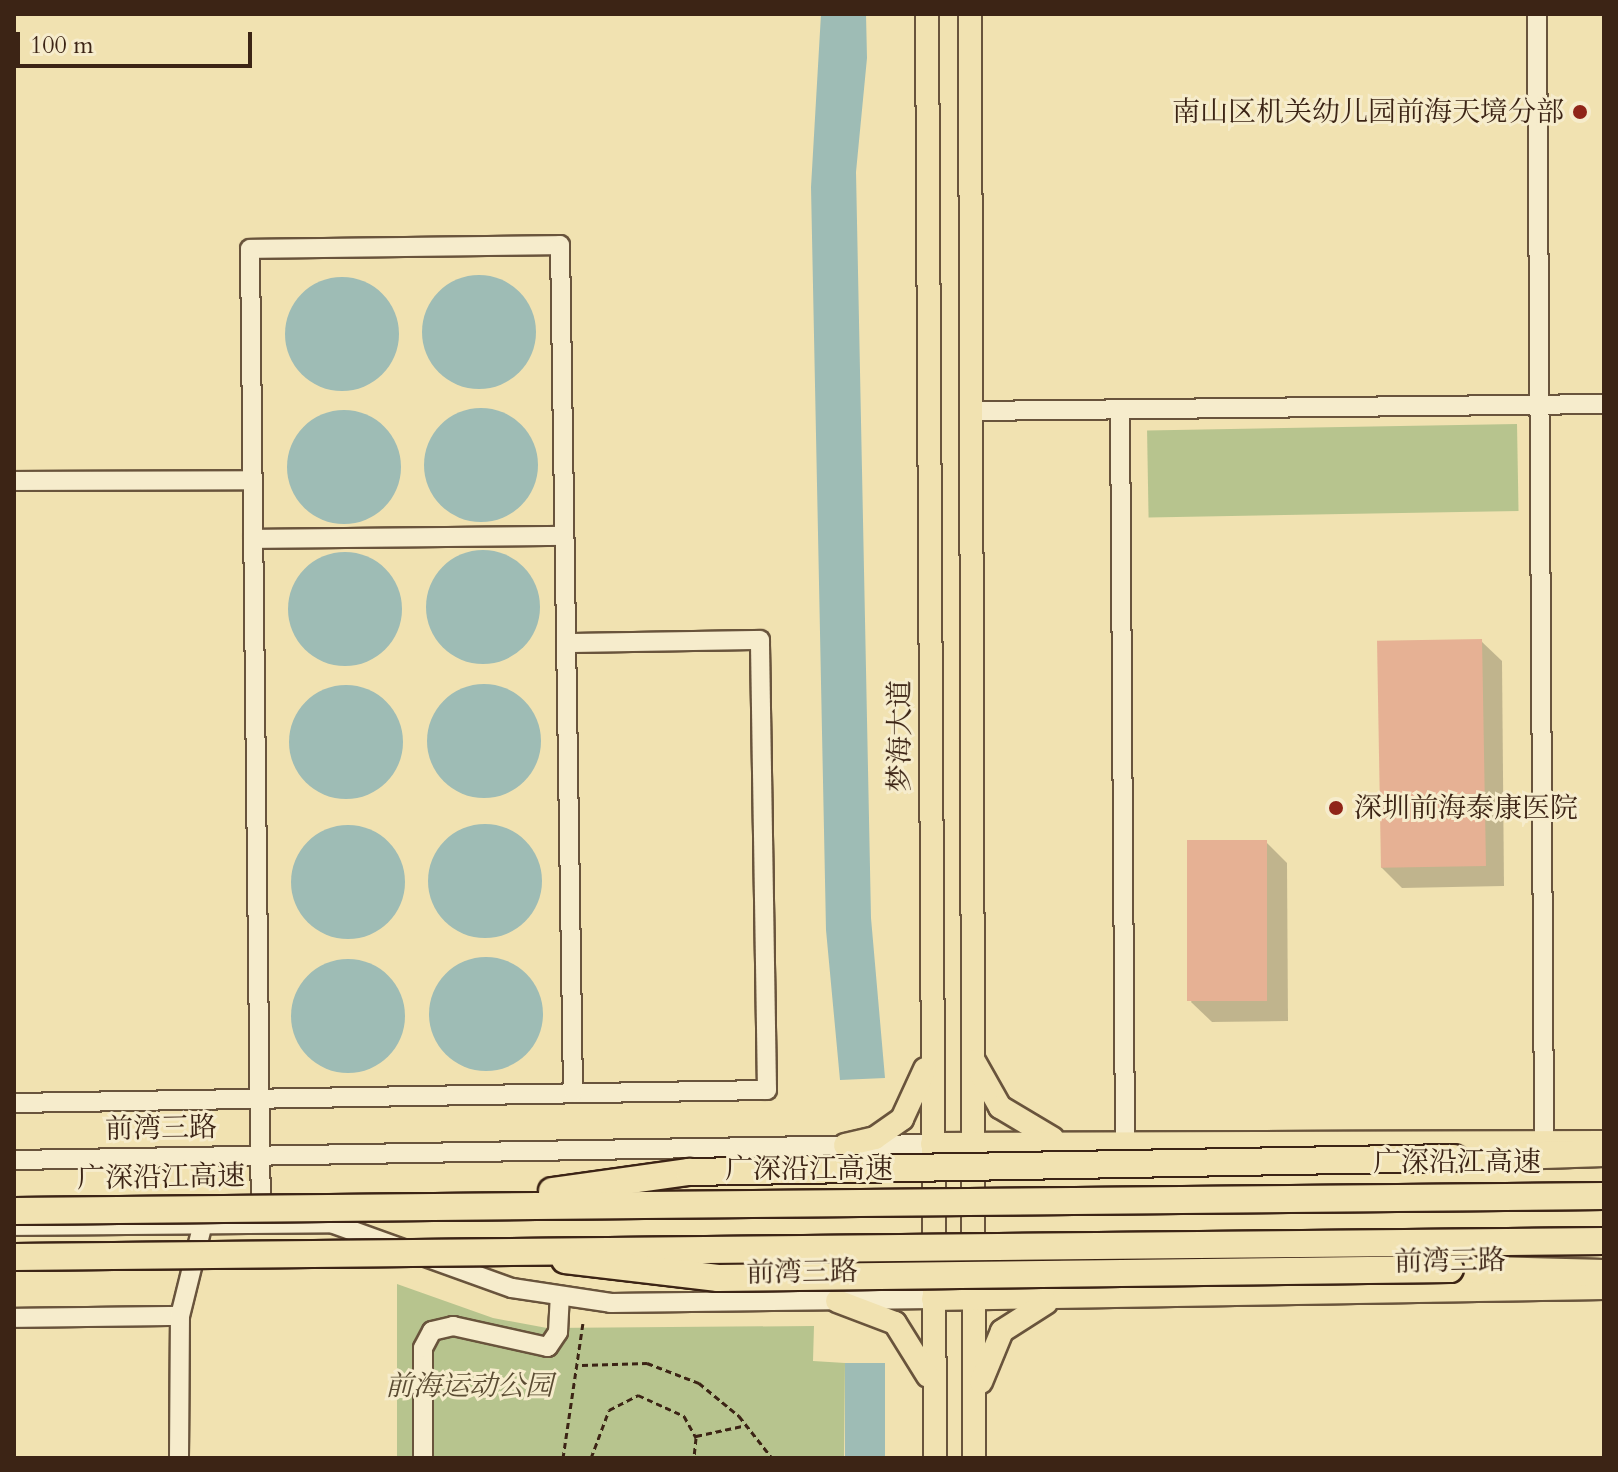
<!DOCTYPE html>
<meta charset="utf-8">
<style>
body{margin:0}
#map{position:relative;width:1618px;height:1472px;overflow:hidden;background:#f1e2b1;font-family:Cardo,"Noto Serif SC",serif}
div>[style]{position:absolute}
.green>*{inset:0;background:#b7c48e;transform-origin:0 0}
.water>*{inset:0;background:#9ebcb5;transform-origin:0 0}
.round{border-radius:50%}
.shadow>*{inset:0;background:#0003}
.building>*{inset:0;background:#e6b194;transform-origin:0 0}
.path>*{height:3px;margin-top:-1.5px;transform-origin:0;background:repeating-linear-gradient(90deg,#3c2415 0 6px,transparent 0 10px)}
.roads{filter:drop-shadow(2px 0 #69543c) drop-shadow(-2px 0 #69543c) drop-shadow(0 2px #69543c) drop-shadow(0 -2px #69543c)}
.minor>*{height:18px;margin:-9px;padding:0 9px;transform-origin:9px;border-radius:9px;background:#f6eccc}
.major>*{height:22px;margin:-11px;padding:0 11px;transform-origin:11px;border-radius:11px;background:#f1e2b1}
.highway>*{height:26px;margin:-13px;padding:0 13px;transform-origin:13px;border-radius:13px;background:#f1e2b1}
.bridges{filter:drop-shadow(2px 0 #3c2415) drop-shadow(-2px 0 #3c2415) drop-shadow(0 2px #3c2415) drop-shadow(0 -2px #3c2415)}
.highway-bridge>*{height:26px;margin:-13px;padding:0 13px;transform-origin:13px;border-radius:13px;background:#f1e2b1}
.dots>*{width:22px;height:22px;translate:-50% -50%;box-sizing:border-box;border:4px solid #f6eccc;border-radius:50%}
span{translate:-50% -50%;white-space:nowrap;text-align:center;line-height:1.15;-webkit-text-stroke:6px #f6eccc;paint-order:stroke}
.poi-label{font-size:28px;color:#3c2415}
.right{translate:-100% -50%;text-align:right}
.left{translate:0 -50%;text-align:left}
.street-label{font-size:28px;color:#3c2415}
.park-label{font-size:28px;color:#5b4c33;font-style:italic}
.frame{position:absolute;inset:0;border:16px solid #3c2415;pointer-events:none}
.scale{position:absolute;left:16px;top:32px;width:236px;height:36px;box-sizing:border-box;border:4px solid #3c2415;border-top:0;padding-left:10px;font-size:24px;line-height:28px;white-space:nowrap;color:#3c2415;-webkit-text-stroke:6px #f6eccc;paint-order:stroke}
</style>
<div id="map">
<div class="green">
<div style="left:1517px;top:424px;width:87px;height:370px;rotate:89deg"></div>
<div style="clip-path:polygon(397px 1284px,493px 1318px,547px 1328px,814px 1326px,813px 1361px,845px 1363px,844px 1458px,397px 1458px)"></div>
</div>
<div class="water">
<div style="clip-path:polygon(821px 14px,866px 14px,867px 58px,856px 172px,871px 918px,885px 1078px,840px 1080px,826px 930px,811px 187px)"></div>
<div class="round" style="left:422px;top:275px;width:114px;height:114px"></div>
<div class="round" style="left:285px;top:277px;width:114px;height:114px"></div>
<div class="round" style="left:424px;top:408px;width:114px;height:114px"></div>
<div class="round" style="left:287px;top:410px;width:114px;height:114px"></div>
<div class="round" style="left:426px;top:550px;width:114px;height:114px"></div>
<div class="round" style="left:288px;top:552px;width:114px;height:114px"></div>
<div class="round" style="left:427px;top:684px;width:114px;height:114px"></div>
<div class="round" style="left:289px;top:685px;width:114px;height:114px"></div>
<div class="round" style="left:428px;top:824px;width:114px;height:114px"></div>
<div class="round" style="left:291px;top:825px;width:114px;height:114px"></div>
<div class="round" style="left:429px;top:957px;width:114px;height:114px"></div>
<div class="round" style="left:291px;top:959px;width:114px;height:114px"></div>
<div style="left:845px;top:1363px;width:40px;height:95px"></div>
</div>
<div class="shadow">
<div style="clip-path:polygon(1481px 641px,1502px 661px,1504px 886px,1402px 888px,1381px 867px)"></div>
<div style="clip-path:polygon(1266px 842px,1287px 863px,1288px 1021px,1212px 1022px,1191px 1002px)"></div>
</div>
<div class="building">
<div style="left:1482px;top:639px;width:227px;height:105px;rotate:89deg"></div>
<div style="left:1267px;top:840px;width:161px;height:80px;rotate:90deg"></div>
</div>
<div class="path">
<div style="left:582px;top:1365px;width:65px;rotate:-1.8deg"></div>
<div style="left:647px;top:1363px;width:56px;rotate:21deg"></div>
<div style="left:699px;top:1383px;width:52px;rotate:39.5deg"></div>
<div style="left:739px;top:1416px;width:53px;rotate:51.8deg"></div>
<div style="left:696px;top:1436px;width:52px;rotate:-12.2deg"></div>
<div style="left:563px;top:1458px;width:136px;rotate:-81.6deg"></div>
<div style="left:591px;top:1458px;width:51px;rotate:-69.4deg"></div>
<div style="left:609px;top:1410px;width:33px;rotate:-27deg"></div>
<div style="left:638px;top:1395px;width:51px;rotate:24.5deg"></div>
<div style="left:684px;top:1416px;width:25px;rotate:61deg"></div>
<div style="left:696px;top:1438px;width:20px;rotate:96deg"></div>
</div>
<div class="roads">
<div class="minor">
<div style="left:1537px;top:14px;width:1126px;rotate:89.64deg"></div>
<div style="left:1120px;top:409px;width:732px;rotate:89.61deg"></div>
<div style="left:970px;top:411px;width:634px;rotate:-0.63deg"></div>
<div style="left:14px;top:481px;width:239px;rotate:-0.2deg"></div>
<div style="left:253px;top:539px;width:311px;rotate:-0.6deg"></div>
<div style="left:14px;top:1103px;width:753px;rotate:-0.99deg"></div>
<div style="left:767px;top:1090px;width:450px;rotate:-90.9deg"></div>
<div style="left:760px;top:640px;width:194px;rotate:179.1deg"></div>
<div style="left:14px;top:1160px;width:918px;rotate:-1deg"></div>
<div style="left:261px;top:1222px;width:973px;rotate:-90.65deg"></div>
<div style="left:250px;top:249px;width:310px;rotate:-0.7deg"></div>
<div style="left:560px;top:245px;width:848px;rotate:89.12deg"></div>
<div style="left:14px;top:1226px;width:317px;rotate:-0.5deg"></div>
<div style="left:331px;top:1223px;width:192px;rotate:19.8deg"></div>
<div style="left:512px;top:1288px;width:100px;rotate:8.6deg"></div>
<div style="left:611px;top:1303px;width:322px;rotate:-0.7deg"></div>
<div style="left:14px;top:1318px;width:166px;rotate:-0.7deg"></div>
<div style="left:179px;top:1458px;width:142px;rotate:-89.6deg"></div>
<div style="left:180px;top:1316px;width:96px;rotate:-76.1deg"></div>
<div style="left:423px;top:1458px;width:110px;rotate:-90deg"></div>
<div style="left:423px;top:1348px;width:19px;rotate:-62deg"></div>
<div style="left:432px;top:1331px;width:22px;rotate:-13deg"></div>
<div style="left:453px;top:1326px;width:97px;rotate:12.5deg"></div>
<div style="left:548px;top:1347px;width:18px;rotate:-56deg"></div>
<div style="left:558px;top:1332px;width:34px;rotate:-87deg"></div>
</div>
<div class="major">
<div style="left:927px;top:14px;width:1444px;rotate:89.68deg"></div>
<div style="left:970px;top:14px;width:1444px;rotate:89.84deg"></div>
<div style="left:974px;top:1061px;width:53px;rotate:60.5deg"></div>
<div style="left:1000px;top:1107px;width:61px;rotate:30.8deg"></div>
<div style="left:932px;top:1144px;width:671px;rotate:-0.17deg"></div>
<div style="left:845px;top:1145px;width:31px;rotate:-13deg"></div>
<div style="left:875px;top:1138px;width:33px;rotate:-35deg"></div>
<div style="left:902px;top:1119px;width:55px;rotate:-65.3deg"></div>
<div style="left:933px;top:1299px;width:671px;rotate:-0.94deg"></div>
<div style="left:837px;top:1301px;width:62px;rotate:20.8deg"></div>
<div style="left:895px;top:1323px;width:62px;rotate:58.1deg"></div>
<div style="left:981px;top:1382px;width:55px;rotate:-67.6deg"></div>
<div style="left:1002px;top:1331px;width:52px;rotate:-32.5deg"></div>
</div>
<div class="highway">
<div style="left:1454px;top:1158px;width:150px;rotate:-1.9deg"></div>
<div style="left:1450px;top:1269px;width:154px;rotate:1.5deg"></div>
</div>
</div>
<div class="bridges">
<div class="highway-bridge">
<div style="left:552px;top:1191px;width:138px;rotate:-7.9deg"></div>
<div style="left:689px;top:1172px;width:765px;rotate:-1.05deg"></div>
<div style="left:14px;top:1211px;width:1590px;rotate:-0.54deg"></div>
<div style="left:14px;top:1257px;width:1590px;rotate:-0.58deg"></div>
<div style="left:565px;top:1260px;width:154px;rotate:6.7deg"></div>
<div style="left:718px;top:1278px;width:732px;rotate:-0.7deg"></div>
</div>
</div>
<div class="dots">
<div style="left:1580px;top:112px;background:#8f2418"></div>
<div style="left:1336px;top:808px;background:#8f2418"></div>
</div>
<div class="poi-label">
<span class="right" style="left:1564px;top:112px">南山区机关幼儿园前海天境分部</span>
<span class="left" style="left:1354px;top:808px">深圳前海泰康医院</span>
</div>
<div class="street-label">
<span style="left:900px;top:736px;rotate:-90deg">梦海大道</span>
<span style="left:161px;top:1128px;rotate:-1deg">前湾三路</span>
<span style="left:1457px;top:1162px">广深沿江高速</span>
<span style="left:809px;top:1169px">广深沿江高速</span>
<span style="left:161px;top:1177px;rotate:-1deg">广深沿江高速</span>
<span style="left:1450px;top:1261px;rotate:-1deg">前湾三路</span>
<span style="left:802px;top:1272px;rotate:-1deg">前湾三路</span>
</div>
<div class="park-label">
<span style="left:469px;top:1386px">前海运动公园</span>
</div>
<div class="frame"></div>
<div class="scale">100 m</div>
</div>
